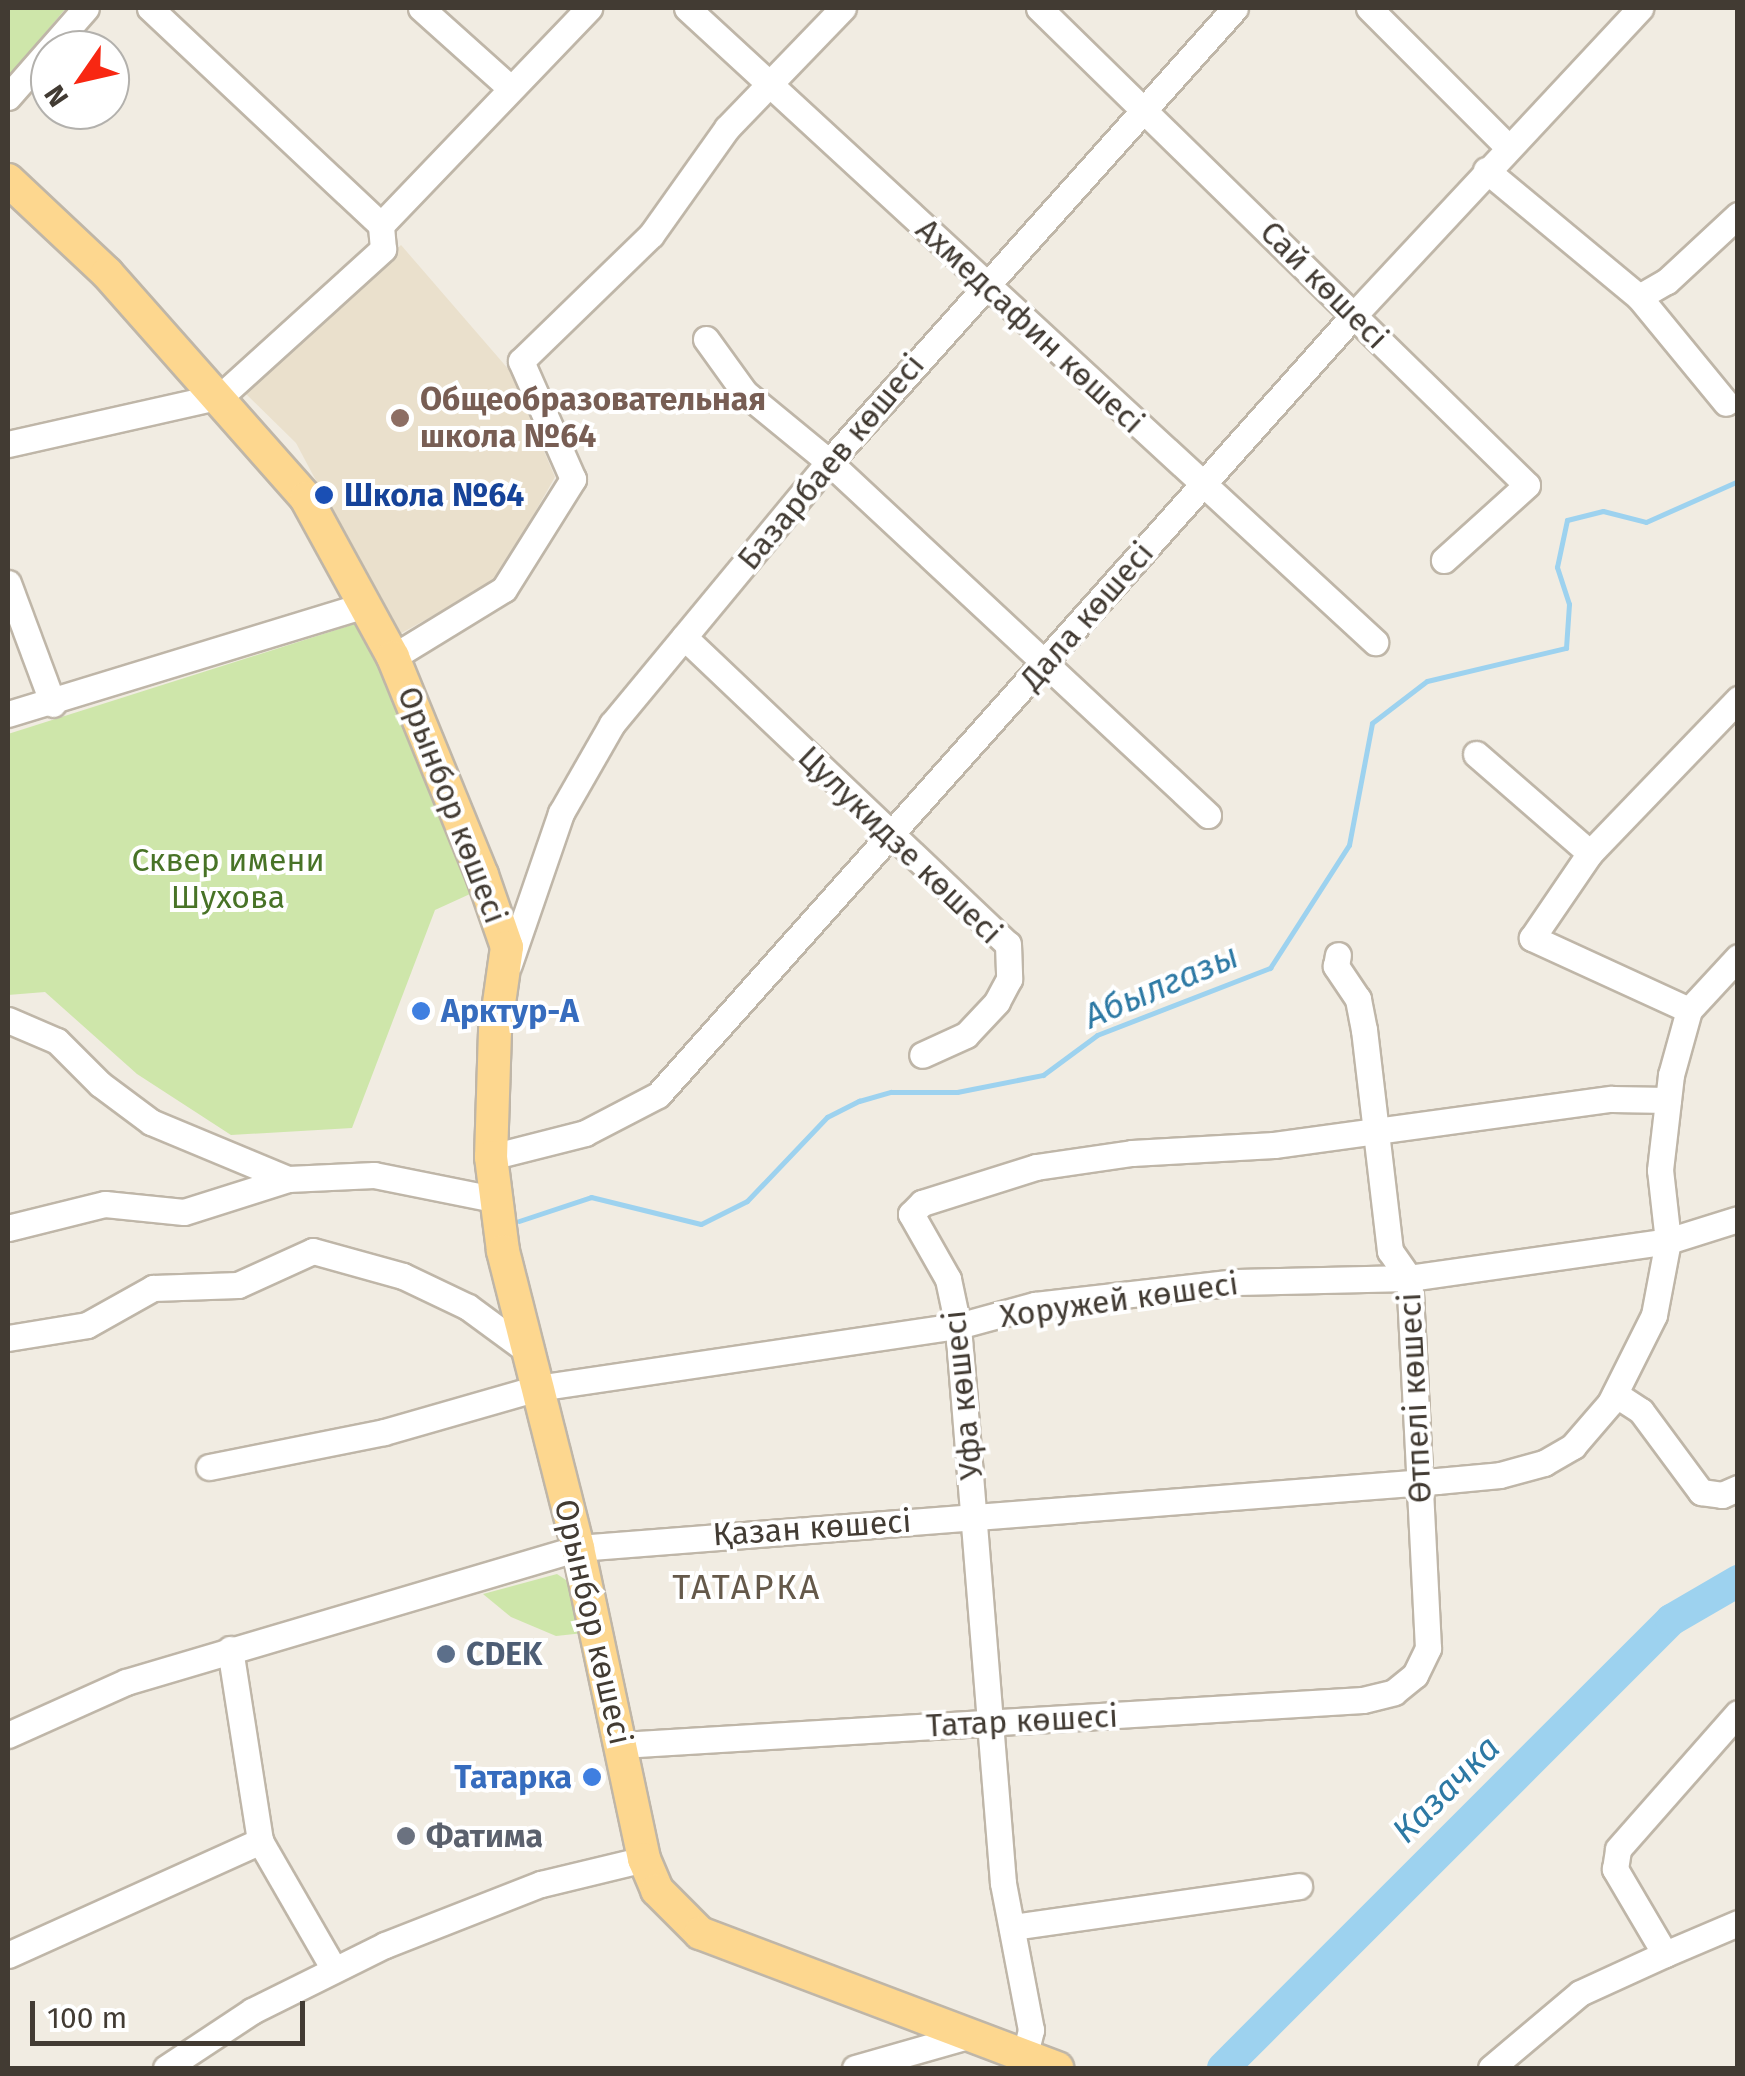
<!DOCTYPE html>
<meta charset="utf-8">
<style>
body{margin:0}
#map{position:relative;width:1745px;height:2076px;overflow:hidden;background:#f1ece2;font-family:"Fira Sans",sans-serif}
div>[style]{position:absolute}
.education>*{inset:0;background:#eae0cc}
.green>*{inset:0;background:#cee6aa}
.stream>*{height:5px;margin:-2.5px;padding:0 2.5px;transform-origin:2.5px;border-radius:2.5px;background:#9dd2ef}
.river>*{height:32px;margin:-16px;padding:0 16px;transform-origin:16px;border-radius:16px;background:#9dd2ef}
.roads{filter:drop-shadow(2px 0 #bfb6a8) drop-shadow(-2px 0 #bfb6a8) drop-shadow(0 2px #bfb6a8) drop-shadow(0 -2px #bfb6a8)}
.minor>*{height:25px;margin:-12.5px;padding:0 12.5px;transform-origin:12.5px;border-radius:12.5px;background:#fff}
.major>*{height:32px;margin:-16px;padding:0 16px;transform-origin:16px;border-radius:16px;background:#fdd78f}
.dots>*{width:28px;height:28px;translate:-50% -50%;box-sizing:border-box;border:5px solid #fff;border-radius:50%}
span{translate:-50% -50%;white-space:nowrap;text-align:center;line-height:1.15;-webkit-text-stroke:8px #fff;paint-order:stroke}
.street-label{font-size:32px;color:#423b33}
.education-label{font-size:32px;color:#785e54;font-weight:700}
.left{translate:0 -50%;text-align:left}
.transit-label{font-size:32px;color:#164399;font-weight:700}
.park-label{font-size:32px;color:#487327}
.shop-label{font-size:32px;color:#366cbe;font-weight:700}
.right{translate:-100% -50%;text-align:right}
.service-label{font-size:32px;color:#4e5e75;font-weight:700}
.worship-label{font-size:32px;color:#5b616d;font-weight:700}
.water-label{font-size:35px;color:#2d79a4;font-style:italic}
.neighbourhood-label{font-size:35px;color:#65594a;letter-spacing:2.5px}
.frame{position:absolute;inset:0;border:10px solid #423b33;pointer-events:none}
.north{position:absolute;left:30px;top:30px;width:100px;height:100px;box-sizing:border-box;background:#fff;border:2px solid #b3b1ad;border-radius:50%;rotate:236deg;font-size:28px;font-weight:700;line-height:40px;text-align:center;color:#423b33}
.north::after{content:'';display:block;margin:auto;width:35px;height:45px;background:#f82712;clip-path:polygon(50% 0,100% 100%,50% 72%,0 100%)}
.scale{position:absolute;left:30px;top:2001px;width:275px;height:45px;box-sizing:border-box;border:5px solid #423b33;border-top:0;padding-left:12px;font-size:30px;line-height:35px;white-space:nowrap;color:#423b33;-webkit-text-stroke:8px #fff;paint-order:stroke}
</style>
<div id="map">
<div class="education">
<div style="clip-path:polygon(401px 245px,510px 371px,555px 477px,496px 581px,398px 635px,296px 443px,245px 393px)"></div>
</div>
<div class="green">
<div style="clip-path:polygon(8px 8px,66px 8px,8px 78px)"></div>
<div style="clip-path:polygon(361px 622px,446px 820px,470px 894px,435px 910px,352px 1128px,231px 1135px,137px 1074px,45px 992px,8px 995px,8px 734px)"></div>
<div style="clip-path:polygon(557px 1574px,566px 1580px,584px 1633px,556px 1636px,511px 1617px,483px 1594px)"></div>
</div>
<div class="stream">
<div style="left:519px;top:1221px;width:76px;rotate:-18.4deg"></div>
<div style="left:591px;top:1197px;width:113px;rotate:13.8deg"></div>
<div style="left:701px;top:1224px;width:51px;rotate:-26.6deg"></div>
<div style="left:747px;top:1201px;width:116px;rotate:-46.4deg"></div>
<div style="left:827px;top:1117px;width:36px;rotate:-27deg"></div>
<div style="left:859px;top:1101px;width:33px;rotate:-16deg"></div>
<div style="left:891px;top:1092px;width:66px"></div>
<div style="left:957px;top:1092px;width:88px;rotate:-11.2deg"></div>
<div style="left:1043px;top:1075px;width:67px;rotate:-36.5deg"></div>
<div style="left:1097px;top:1035px;width:186px;rotate:-21.2deg"></div>
<div style="left:1270px;top:968px;width:146px;rotate:-57.3deg"></div>
<div style="left:1349px;top:845px;width:124px;rotate:-79.3deg"></div>
<div style="left:1372px;top:723px;width:69px;rotate:-37.4deg"></div>
<div style="left:1427px;top:681px;width:143px;rotate:-13.4deg"></div>
<div style="left:1566px;top:648px;width:44px;rotate:-86.1deg"></div>
<div style="left:1569px;top:604px;width:39px;rotate:-108deg"></div>
<div style="left:1557px;top:567px;width:48px;rotate:-78deg"></div>
<div style="left:1567px;top:520px;width:37px;rotate:-14deg"></div>
<div style="left:1603px;top:511px;width:44px;rotate:14.3deg"></div>
<div style="left:1646px;top:522px;width:101px;rotate:-24deg"></div>
</div>
<div class="river">
<div style="left:1223px;top:2068px;width:634px;rotate:-45deg"></div>
<div style="left:1671px;top:1620px;width:78px;rotate:-30.2deg"></div>
</div>
<div class="roads">
<div class="minor">
<div style="left:421px;top:8px;width:118px;rotate:41.9deg"></div>
<div style="left:687px;top:8px;width:936px;rotate:42.66deg"></div>
<div style="left:1039px;top:8px;width:682px;rotate:44.35deg"></div>
<div style="left:1527px;top:485px;width:112px;rotate:137.9deg"></div>
<div style="left:1369px;top:8px;width:197px;rotate:45deg"></div>
<div style="left:8px;top:97px;width:118px;rotate:-48.8deg"></div>
<div style="left:1486px;top:170px;width:199px;rotate:39.7deg"></div>
<div style="left:1639px;top:297px;width:137px;rotate:50.6deg"></div>
<div style="left:381px;top:225px;width:301px;rotate:-46.2deg"></div>
<div style="left:1639px;top:297px;width:32px;rotate:-30deg"></div>
<div style="left:1667px;top:281px;width:97px;rotate:-42.9deg"></div>
<div style="left:706px;top:339px;width:67px;rotate:54.2deg"></div>
<div style="left:745px;top:393px;width:109px;rotate:39.4deg"></div>
<div style="left:829px;top:462px;width:518px;rotate:42.97deg"></div>
<div style="left:8px;top:444px;width:218px;rotate:-12.7deg"></div>
<div style="left:221px;top:396px;width:219px;rotate:-42.2deg"></div>
<div style="left:383px;top:249px;width:24px;rotate:-95deg"></div>
<div style="left:381px;top:225px;width:317px;rotate:-136.8deg"></div>
<div style="left:8px;top:583px;width:129px;rotate:69.6deg"></div>
<div style="left:684px;top:637px;width:446px;rotate:43.5deg"></div>
<div style="left:1008px;top:944px;width:35px;rotate:88deg"></div>
<div style="left:1009px;top:979px;width:26px;rotate:118deg"></div>
<div style="left:997px;top:1002px;width:45px;rotate:133.2deg"></div>
<div style="left:966px;top:1035px;width:48px;rotate:155.6deg"></div>
<div style="left:393px;top:657px;width:130px;rotate:-31.5deg"></div>
<div style="left:504px;top:589px;width:130px;rotate:-57.9deg"></div>
<div style="left:573px;top:479px;width:129px;rotate:-113.8deg"></div>
<div style="left:521px;top:361px;width:181px;rotate:-44.1deg"></div>
<div style="left:651px;top:235px;width:131px;rotate:-54.6deg"></div>
<div style="left:727px;top:128px;width:167px;rotate:-46deg"></div>
<div style="left:8px;top:714px;width:375px;rotate:-17deg"></div>
<div style="left:1476px;top:754px;width:151px;rotate:41deg"></div>
<div style="left:509px;top:964px;width:160px;rotate:-71deg"></div>
<div style="left:561px;top:813px;width:103px;rotate:-60.2deg"></div>
<div style="left:612px;top:724px;width:340px;rotate:-50.4deg"></div>
<div style="left:829px;top:462px;width:609px;rotate:-48.19deg"></div>
<div style="left:1689px;top:1010px;width:173px;rotate:-155.4deg"></div>
<div style="left:1532px;top:938px;width:103px;rotate:-55.7deg"></div>
<div style="left:1590px;top:853px;width:214px;rotate:-46.1deg"></div>
<div style="left:8px;top:1020px;width:53px;rotate:23.2deg"></div>
<div style="left:57px;top:1041px;width:61px;rotate:45deg"></div>
<div style="left:100px;top:1084px;width:64px;rotate:36.7deg"></div>
<div style="left:151px;top:1122px;width:148px;rotate:22.6deg"></div>
<div style="left:491px;top:1157px;width:97px;rotate:-14.3deg"></div>
<div style="left:585px;top:1133px;width:82px;rotate:-27.5deg"></div>
<div style="left:658px;top:1095px;width:1045px;rotate:-48.26deg"></div>
<div style="left:1354px;top:315px;width:420px;rotate:-47deg"></div>
<div style="left:8px;top:1228px;width:100px;rotate:-13.9deg"></div>
<div style="left:105px;top:1204px;width:79px;rotate:5.8deg"></div>
<div style="left:184px;top:1212px;width:109px;rotate:-17.6deg"></div>
<div style="left:288px;top:1179px;width:86px;rotate:-2.7deg"></div>
<div style="left:374px;top:1175px;width:122px;rotate:11.3deg"></div>
<div style="left:8px;top:1338px;width:80px;rotate:-9.3deg"></div>
<div style="left:87px;top:1325px;width:76px;rotate:-29.3deg"></div>
<div style="left:153px;top:1288px;width:85px;rotate:-2deg"></div>
<div style="left:238px;top:1285px;width:82px;rotate:-24.4deg"></div>
<div style="left:313px;top:1251px;width:93px;rotate:15.5deg"></div>
<div style="left:403px;top:1276px;width:72px;rotate:25.5deg"></div>
<div style="left:468px;top:1307px;width:71px;rotate:36.4deg"></div>
<div style="left:1615px;top:1394px;width:31px;rotate:33deg"></div>
<div style="left:1641px;top:1411px;width:101px;rotate:53.5deg"></div>
<div style="left:1701px;top:1492px;width:21px;rotate:8deg"></div>
<div style="left:1722px;top:1495px;width:17px;rotate:-24deg"></div>
<div style="left:209px;top:1467px;width:178px;rotate:-11.3deg"></div>
<div style="left:384px;top:1432px;width:159px;rotate:-16deg"></div>
<div style="left:537px;top:1388px;width:426px;rotate:-8.4deg"></div>
<div style="left:958px;top:1326px;width:80px;rotate:-15.3deg"></div>
<div style="left:1035px;top:1305px;width:203px;rotate:-6.5deg"></div>
<div style="left:1237px;top:1282px;width:172px;rotate:-1.3deg"></div>
<div style="left:1409px;top:1278px;width:262px;rotate:-8.1deg"></div>
<div style="left:1668px;top:1241px;width:73px;rotate:-17.4deg"></div>
<div style="left:230px;top:1649px;width:194px;rotate:81.1deg"></div>
<div style="left:260px;top:1841px;width:148px;rotate:60deg"></div>
<div style="left:8px;top:1735px;width:129px;rotate:-24.2deg"></div>
<div style="left:126px;top:1682px;width:471px;rotate:-16.5deg"></div>
<div style="left:578px;top:1548px;width:862px;rotate:-4.46deg"></div>
<div style="left:1437px;top:1481px;width:63px;rotate:-5.4deg"></div>
<div style="left:1500px;top:1475px;width:46px;rotate:-15.3deg"></div>
<div style="left:1544px;top:1463px;width:34px;rotate:-30deg"></div>
<div style="left:1573px;top:1446px;width:57px;rotate:-49.3deg"></div>
<div style="left:1610px;top:1403px;width:98px;rotate:-63.4deg"></div>
<div style="left:1654px;top:1315px;width:75px;rotate:-79.3deg"></div>
<div style="left:1668px;top:1241px;width:71px;rotate:-96.4deg"></div>
<div style="left:1660px;top:1170px;width:96px;rotate:-83.4deg"></div>
<div style="left:1671px;top:1075px;width:67px;rotate:-74.5deg"></div>
<div style="left:1689px;top:1010px;width:72px;rotate:-47.2deg"></div>
<div style="left:621px;top:1745px;width:743px;rotate:-3.47deg"></div>
<div style="left:1363px;top:1700px;width:32px;rotate:-14deg"></div>
<div style="left:1394px;top:1692px;width:27px;rotate:-39deg"></div>
<div style="left:1415px;top:1675px;width:30px;rotate:-64deg"></div>
<div style="left:1428px;top:1648px;width:370px;rotate:-92.9deg"></div>
<div style="left:1409px;top:1278px;width:33px;rotate:-125deg"></div>
<div style="left:1390px;top:1251px;width:223px;rotate:-96.7deg"></div>
<div style="left:1364px;top:1030px;width:32px;rotate:-101deg"></div>
<div style="left:1358px;top:999px;width:40px;rotate:-124deg"></div>
<div style="left:1336px;top:966px;width:11px;rotate:-80deg"></div>
<div style="left:1012px;top:1927px;width:290px;rotate:-8.1deg"></div>
<div style="left:1665px;top:1954px;width:79px;rotate:-23deg"></div>
<div style="left:8px;top:1955px;width:277px;rotate:-24.3deg"></div>
<div style="left:1025px;top:2054px;width:25px;rotate:-76deg"></div>
<div style="left:1031px;top:2030px;width:150px;rotate:-100.8deg"></div>
<div style="left:1003px;top:1883px;width:559px;rotate:-94.62deg"></div>
<div style="left:958px;top:1326px;width:48px;rotate:-102deg"></div>
<div style="left:948px;top:1279px;width:75px;rotate:-119.6deg"></div>
<div style="left:911px;top:1214px;width:16px;rotate:-45deg"></div>
<div style="left:922px;top:1203px;width:120px;rotate:-17.5deg"></div>
<div style="left:1036px;top:1167px;width:97px;rotate:-8.3deg"></div>
<div style="left:1132px;top:1153px;width:142px;rotate:-3.2deg"></div>
<div style="left:1274px;top:1145px;width:341px;rotate:-7.8deg"></div>
<div style="left:1612px;top:1099px;width:56px;rotate:1deg"></div>
<div style="left:166px;top:2068px;width:103px;rotate:-33.5deg"></div>
<div style="left:252px;top:2011px;width:148px;rotate:-26.4deg"></div>
<div style="left:385px;top:1945px;width:168px;rotate:-21.4deg"></div>
<div style="left:541px;top:1884px;width:106px;rotate:-13.6deg"></div>
<div style="left:855px;top:2068px;width:124px;rotate:-15.9deg"></div>
<div style="left:1491px;top:2068px;width:116px;rotate:-40.1deg"></div>
<div style="left:1580px;top:1993px;width:94px;rotate:-24.6deg"></div>
<div style="left:1665px;top:1954px;width:99px;rotate:-120.5deg"></div>
<div style="left:1615px;top:1869px;width:20px;rotate:-81deg"></div>
<div style="left:1618px;top:1849px;width:181px;rotate:-48.6deg"></div>
</div>
<div class="major">
<div style="left:8px;top:180px;width:136px;rotate:43.2deg"></div>
<div style="left:107px;top:273px;width:300px;rotate:48.5deg"></div>
<div style="left:306px;top:498px;width:181px;rotate:61.3deg"></div>
<div style="left:393px;top:657px;width:235px;rotate:67.8deg"></div>
<div style="left:482px;top:875px;width:76px;rotate:70.9deg"></div>
<div style="left:507px;top:947px;width:85px;rotate:98.1deg"></div>
<div style="left:495px;top:1031px;width:126px;rotate:91.8deg"></div>
<div style="left:491px;top:1157px;width:95px;rotate:82.7deg"></div>
<div style="left:503px;top:1251px;width:306px;rotate:75.8deg"></div>
<div style="left:578px;top:1548px;width:318px;rotate:78deg"></div>
<div style="left:644px;top:1859px;width:34px;rotate:67deg"></div>
<div style="left:657px;top:1890px;width:61px;rotate:45deg"></div>
<div style="left:700px;top:1933px;width:382px;rotate:20.7deg"></div>
</div>
</div>
<div class="dots">
<div style="left:400px;top:418px;background:#8d6e63"></div>
<div style="left:324px;top:495px;background:#1a4fb4"></div>
<div style="left:421px;top:1011px;background:#3f7fe0"></div>
<div style="left:446px;top:1654px;background:#5c6f8a"></div>
<div style="left:592px;top:1777px;background:#3f7fe0"></div>
<div style="left:406px;top:1836px;background:#6b7280"></div>
</div>
<div class="street-label">
<span style="left:1324px;top:285px;rotate:45deg">Сай көшесі</span>
<span style="left:1030px;top:326px;rotate:43deg">Ахмедсафин көшесі</span>
<span style="left:831px;top:462px;rotate:-50deg">Базарбаев көшесі</span>
<span style="left:1087px;top:616px;rotate:-49deg">Дала көшесі</span>
<span style="left:452px;top:805px;rotate:69deg">Орынбор көшесі</span>
<span style="left:900px;top:845px;rotate:44deg">Цулукидзе көшесі</span>
<span style="left:1119px;top:1300px;rotate:-8deg">Хоружей көшесі</span>
<span style="left:963px;top:1395px;rotate:-96deg">Уфа көшесі</span>
<span style="left:1415px;top:1398px;rotate:-93deg">Өтпелі көшесі</span>
<span style="left:812px;top:1528px;rotate:-4deg">Қазан көшесі</span>
<span style="left:593px;top:1622px;rotate:77deg">Орынбор көшесі</span>
<span style="left:1022px;top:1721px;rotate:-3deg">Татар көшесі</span>
</div>
<div class="education-label">
<span class="left" style="left:420px;top:418px">Общеобразовательная<br>школа №64</span>
</div>
<div class="transit-label">
<span class="left" style="left:344px;top:495px">Школа №64</span>
</div>
<div class="park-label">
<span style="left:228px;top:879px">Сквер имени<br>Шухова</span>
</div>
<div class="shop-label">
<span class="left" style="left:441px;top:1011px">Арктур-А</span>
<span class="right" style="left:572px;top:1777px">Татарка</span>
</div>
<div class="service-label">
<span class="left" style="left:466px;top:1654px">CDEK</span>
</div>
<div class="worship-label">
<span class="left" style="left:426px;top:1836px">Фатима</span>
</div>
<div class="water-label">
<span style="left:1161px;top:986px;rotate:-23deg">Абылгазы</span>
<span style="left:1446px;top:1789px;rotate:-45deg">Казачка</span>
</div>
<div class="neighbourhood-label">
<span style="left:747px;top:1587px">ТАТАРКА</span>
</div>
<div class="frame"></div>
<div class="north">N</div>
<div class="scale">100 m</div>
</div>
